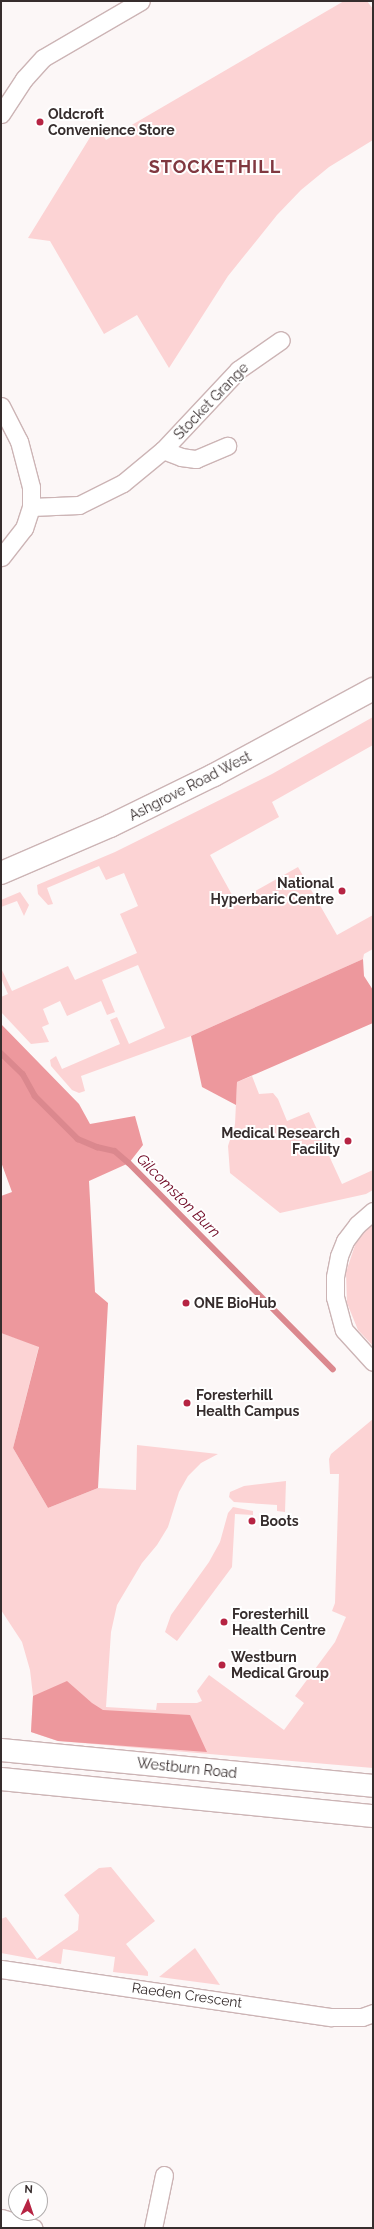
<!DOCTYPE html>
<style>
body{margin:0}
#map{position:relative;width:374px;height:2229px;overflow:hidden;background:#fcf7f7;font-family:Raleway,sans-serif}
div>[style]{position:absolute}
.green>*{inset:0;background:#fcd3d4}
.forest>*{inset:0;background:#ed989d}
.stream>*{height:5.5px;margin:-2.75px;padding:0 2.75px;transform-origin:2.75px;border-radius:2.75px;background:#db888e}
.roads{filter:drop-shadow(1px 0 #ccb4b5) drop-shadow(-1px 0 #ccb4b5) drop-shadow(0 1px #ccb4b5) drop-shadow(0 -1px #ccb4b5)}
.street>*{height:17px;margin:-8.5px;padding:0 8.5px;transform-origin:8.5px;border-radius:8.5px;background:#fff}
.secondary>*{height:22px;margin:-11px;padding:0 11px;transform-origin:11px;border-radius:11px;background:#fff}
.primary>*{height:22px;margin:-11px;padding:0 11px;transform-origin:11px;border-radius:11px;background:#fff}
.dots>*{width:11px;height:11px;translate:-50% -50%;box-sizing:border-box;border:2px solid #fff;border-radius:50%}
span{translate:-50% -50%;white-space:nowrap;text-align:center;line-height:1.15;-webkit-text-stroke:4px #fff;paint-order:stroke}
.poi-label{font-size:14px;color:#362d2d;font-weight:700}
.left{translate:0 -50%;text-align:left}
.right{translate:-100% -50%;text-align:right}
.street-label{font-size:14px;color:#362d2d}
.water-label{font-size:15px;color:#6e0622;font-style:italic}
.district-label{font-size:18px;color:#803840;font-weight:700;letter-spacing:1px}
.frame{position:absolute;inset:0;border:2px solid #362d2d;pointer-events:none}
.north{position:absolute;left:8px;top:2181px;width:40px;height:40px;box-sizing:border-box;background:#fff;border:1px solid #afabab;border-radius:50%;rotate:3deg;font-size:11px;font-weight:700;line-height:16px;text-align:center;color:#362d2d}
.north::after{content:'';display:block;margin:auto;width:14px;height:18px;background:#b62443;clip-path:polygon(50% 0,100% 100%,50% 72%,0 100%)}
</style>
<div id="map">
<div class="green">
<div style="clip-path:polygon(344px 1px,367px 1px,373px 9px,373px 140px,329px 167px,301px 190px,277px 215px,228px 276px,169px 368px,137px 315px,104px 334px,50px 241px,28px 238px,97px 126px,106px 140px)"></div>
<div style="clip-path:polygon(373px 717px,373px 745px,272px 802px,279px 817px,210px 855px,236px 902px,298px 867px,337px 935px,373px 915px,373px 949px,364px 954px,363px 959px,191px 1036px,81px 1076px,85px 1091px,79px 1093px,72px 1090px,51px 1066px,50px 1060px,56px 1056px,62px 1069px,120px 1044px,110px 1020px,117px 1017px,129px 1044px,165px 1028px,138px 965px,102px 980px,115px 1012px,107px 1015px,101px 1001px,67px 1016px,60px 1001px,43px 1009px,49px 1024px,42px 1027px,49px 1042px,31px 1044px,1px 1012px,1px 997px,8px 994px,1px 978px,1px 968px,12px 991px,68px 966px,75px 980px,137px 953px,120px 914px,138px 906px,124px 873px,106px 880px,99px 866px,47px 888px,53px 904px,48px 905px,38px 894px,37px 885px,115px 852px,272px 774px)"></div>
<div style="clip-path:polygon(20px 892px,29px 905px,24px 916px,17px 901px,1px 907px,1px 900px)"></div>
<div style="clip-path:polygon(252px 1076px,259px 1094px,273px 1093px,278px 1099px,287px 1121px,309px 1112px,342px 1184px,373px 1170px,373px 1190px,366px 1194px,280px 1213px,230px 1173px,228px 1146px,235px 1124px,237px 1082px)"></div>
<div style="clip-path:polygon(373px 1223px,372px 1281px,373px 1346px,358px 1330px,347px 1303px,346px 1272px,356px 1242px)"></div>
<div style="clip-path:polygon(1px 1333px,39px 1346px,13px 1448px,48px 1508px,98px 1488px,136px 1490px,137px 1445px,218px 1454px,201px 1463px,188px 1476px,179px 1492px,168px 1527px,157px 1545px,142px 1563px,117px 1605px,111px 1632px,106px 1707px,156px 1710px,157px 1703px,197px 1703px,202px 1701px,197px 1691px,209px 1675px,284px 1730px,304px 1703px,295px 1696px,335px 1642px,346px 1617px,332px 1611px,335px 1603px,339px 1474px,330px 1474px,329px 1459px,331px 1454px,373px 1419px,373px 1768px,58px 1741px,31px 1732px,33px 1696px,30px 1670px,22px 1642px,1px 1610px)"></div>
<div style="clip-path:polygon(286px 1481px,285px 1512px,277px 1511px,277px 1505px,234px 1502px,229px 1497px,230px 1492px,244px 1486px)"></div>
<div style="clip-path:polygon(233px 1507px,253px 1511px,253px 1515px,235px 1514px,232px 1567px,177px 1641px,165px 1632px,171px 1615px,209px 1562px,220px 1542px,228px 1513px)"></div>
<div style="clip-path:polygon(111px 1867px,155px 1921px,126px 1944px,148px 1972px,148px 1976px,113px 1972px,115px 1957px,63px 1949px,61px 1964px,1px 1953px,1px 1919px,6px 1917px,37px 1959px,78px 1930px,79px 1915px,64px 1895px,99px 1868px)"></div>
<div style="clip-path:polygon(195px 1948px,220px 1985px,159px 1977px)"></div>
</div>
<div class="forest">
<div style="clip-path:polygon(363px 959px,364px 976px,373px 990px,373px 1023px,237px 1082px,236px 1105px,202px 1087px,191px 1036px)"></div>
<div style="clip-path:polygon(1px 1024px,79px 1104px,90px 1124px,135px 1116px,143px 1145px,129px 1163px,89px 1181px,95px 1292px,108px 1303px,98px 1488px,48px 1508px,13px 1448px,39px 1347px,1px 1333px,1px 1196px,12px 1192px,1px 1162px)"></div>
<div style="clip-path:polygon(67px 1681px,92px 1703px,103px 1710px,190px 1715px,207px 1752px,58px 1741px,31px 1732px,33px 1696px)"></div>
</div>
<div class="stream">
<div style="left:1px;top:1053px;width:30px;rotate:44deg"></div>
<div style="left:23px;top:1074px;width:25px;rotate:61deg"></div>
<div style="left:35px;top:1096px;width:61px;rotate:45deg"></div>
<div style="left:78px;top:1139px;width:21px;rotate:23deg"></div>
<div style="left:97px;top:1147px;width:18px;rotate:13deg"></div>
<div style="left:115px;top:1151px;width:18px;rotate:41deg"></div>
<div style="left:129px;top:1163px;width:290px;rotate:45.3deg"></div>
</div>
<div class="roads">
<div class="street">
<div style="left:1px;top:114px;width:42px;rotate:-56.7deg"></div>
<div style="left:24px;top:79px;width:28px;rotate:-48deg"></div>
<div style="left:43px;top:58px;width:113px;rotate:-30.2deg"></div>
<div style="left:1px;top:406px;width:39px;rotate:63deg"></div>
<div style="left:19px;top:441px;width:48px;rotate:75.4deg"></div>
<div style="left:31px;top:487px;width:20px;rotate:90deg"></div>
<div style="left:31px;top:507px;width:22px;rotate:108deg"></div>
<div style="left:24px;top:528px;width:37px;rotate:128deg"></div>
<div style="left:163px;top:450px;width:19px;rotate:21deg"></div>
<div style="left:181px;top:457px;width:15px;rotate:8deg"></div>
<div style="left:196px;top:459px;width:34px;rotate:-23deg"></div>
<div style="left:31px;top:507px;width:48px;rotate:-2.4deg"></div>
<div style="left:79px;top:505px;width:49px;rotate:-26.6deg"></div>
<div style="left:123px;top:483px;width:52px;rotate:-39.5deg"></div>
<div style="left:163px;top:450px;width:110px;rotate:-46.8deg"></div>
<div style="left:238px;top:370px;width:52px;rotate:-34.9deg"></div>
<div style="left:373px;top:1211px;width:21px;rotate:139deg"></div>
<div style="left:357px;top:1225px;width:20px;rotate:127deg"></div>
<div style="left:345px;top:1241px;width:16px;rotate:112deg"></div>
<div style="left:339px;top:1256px;width:21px;rotate:101deg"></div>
<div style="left:335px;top:1277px;width:20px;rotate:90deg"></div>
<div style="left:335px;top:1297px;width:34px;rotate:75deg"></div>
<div style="left:344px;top:1330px;width:43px;rotate:47.8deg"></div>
<div style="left:1px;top:1969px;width:334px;rotate:8.3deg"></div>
<div style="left:332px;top:2017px;width:30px"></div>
<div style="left:362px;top:2017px;width:12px;rotate:-20deg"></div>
<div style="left:1px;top:2218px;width:34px;rotate:17deg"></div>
<div style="left:153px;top:2228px;width:54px;rotate:-78.3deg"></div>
</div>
<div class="secondary">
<div style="left:1px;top:873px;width:119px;rotate:-23.3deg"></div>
<div style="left:110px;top:826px;width:116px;rotate:-26.1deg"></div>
<div style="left:214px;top:775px;width:181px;rotate:-28.4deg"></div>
</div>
<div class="primary">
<div style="left:1px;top:1750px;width:374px;rotate:5.5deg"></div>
<div style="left:1px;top:1779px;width:374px;rotate:5.7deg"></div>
</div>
</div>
<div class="dots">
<div style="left:40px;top:122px;background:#b62443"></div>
<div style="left:342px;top:891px;background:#b62443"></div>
<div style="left:348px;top:1141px;background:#b62443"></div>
<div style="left:186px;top:1303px;background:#b62443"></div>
<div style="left:187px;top:1403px;background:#b62443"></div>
<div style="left:252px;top:1521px;background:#b62443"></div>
<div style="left:224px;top:1622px;background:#b62443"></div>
<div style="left:222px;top:1665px;background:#b62443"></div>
</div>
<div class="poi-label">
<span class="left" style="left:48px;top:122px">Oldcroft<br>Convenience Store</span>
<span class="right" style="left:334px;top:891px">National<br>Hyperbaric Centre</span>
<span class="right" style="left:340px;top:1141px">Medical Research<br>Facility</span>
<span class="left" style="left:194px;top:1303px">ONE BioHub</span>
<span class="left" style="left:196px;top:1403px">Foresterhill<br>Health Campus</span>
<span class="left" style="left:260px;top:1521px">Boots</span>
<span class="left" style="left:232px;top:1622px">Foresterhill<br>Health Centre</span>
<span class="left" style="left:231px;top:1665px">Westburn<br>Medical Group</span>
</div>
<div class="street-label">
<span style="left:211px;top:401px;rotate:-46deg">Stocket Grange</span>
<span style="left:190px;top:786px;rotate:-27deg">Ashgrove Road West</span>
<span style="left:187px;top:1768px;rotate:6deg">Westburn Road</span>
<span style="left:187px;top:1995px;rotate:8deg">Raeden Crescent</span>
</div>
<div class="water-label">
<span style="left:178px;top:1196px;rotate:45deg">Gilcomston Burn</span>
</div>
<div class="district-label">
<span style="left:215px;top:167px">STOCKETHILL</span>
</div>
<div class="frame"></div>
<div class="north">N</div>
</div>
